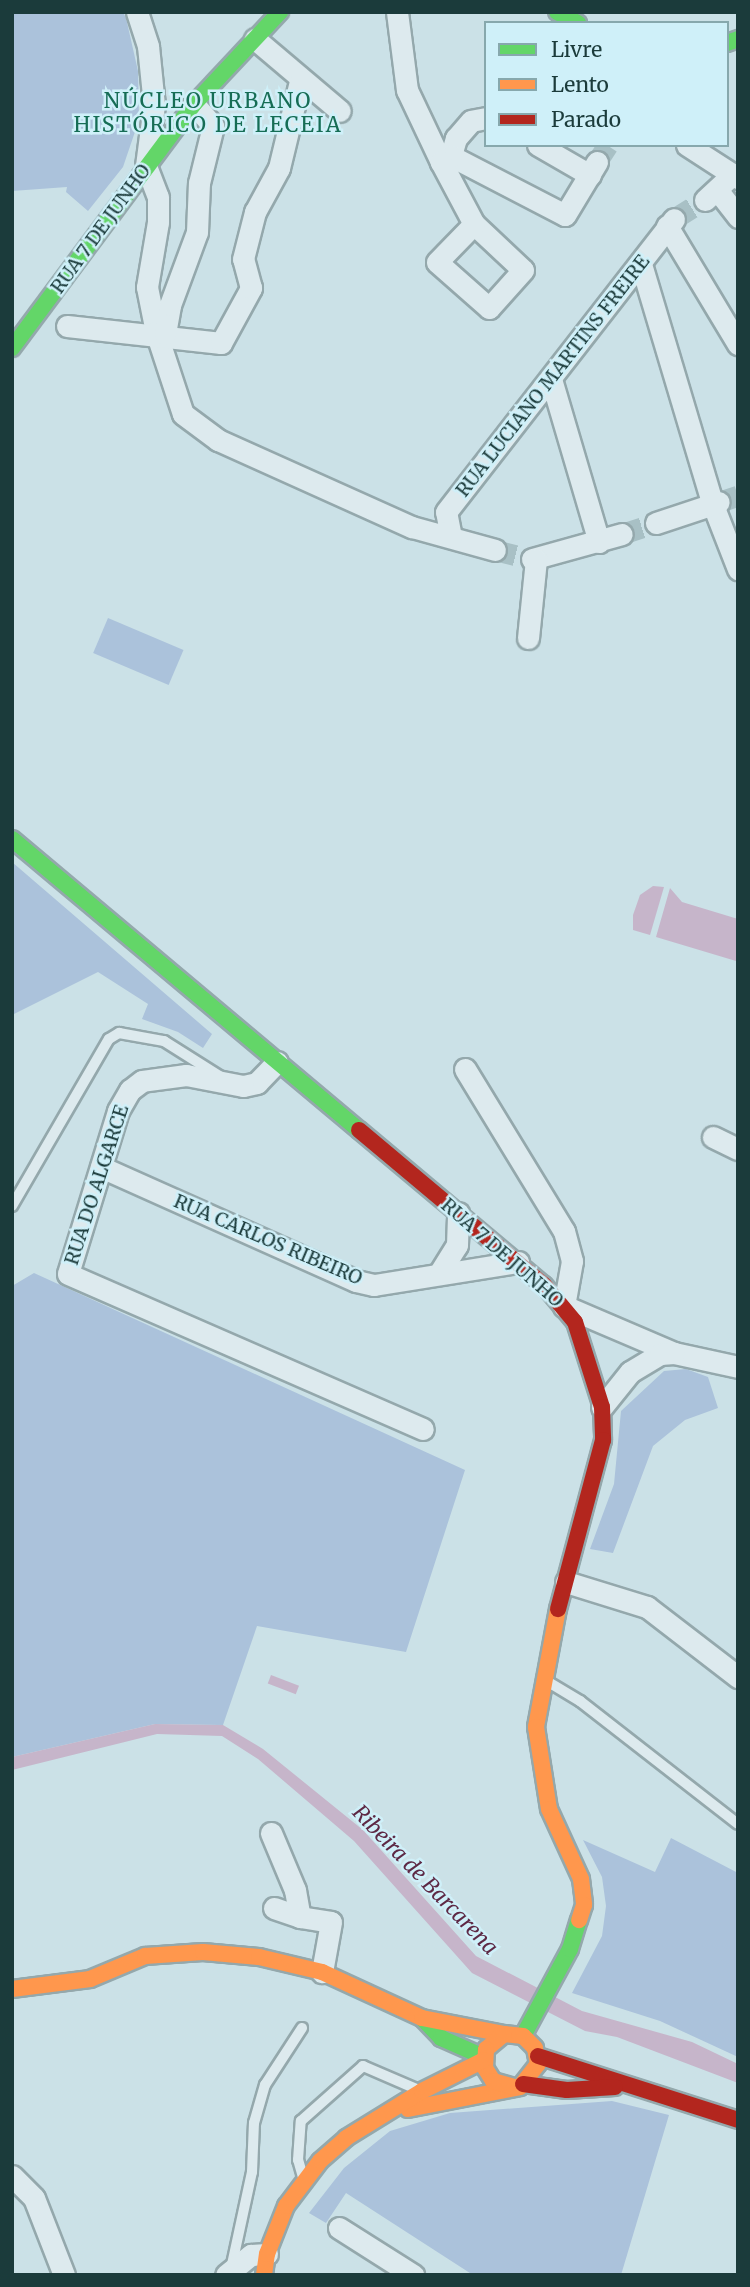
<!DOCTYPE html>
<meta charset="utf-8">
<style>
body{margin:0}
#map{position:relative;width:750px;height:2287px;overflow:hidden;background:#cbe1e7;font-family:Merriweather,serif}
div>[style]{position:absolute}
.green>*{inset:0;background:#abc2db;transform-origin:0 0}
.water>*{inset:0;background:#c6b5ca;transform-origin:0 0}
.street-tunnel>*{height:21px;margin-top:-10.5px;transform-origin:0;background:repeating-linear-gradient(90deg,#a8c0c5 0 21px,transparent 0 31px)}
.roads{filter:drop-shadow(2px 0 #94a8ac) drop-shadow(-2px 0 #94a8ac) drop-shadow(0 2px #94a8ac) drop-shadow(0 -2px #94a8ac)}
.lane>*{height:10px;margin:-5px;padding:0 5px;transform-origin:5px;border-radius:5px;background:#ddeaee}
.street>*{height:21px;margin:-10.5px;padding:0 10.5px;transform-origin:10.5px;border-radius:10.5px;background:#ddeaee}
.fast>*{height:16px;margin:-8px;padding:0 8px;transform-origin:8px;border-radius:8px;background:#63d668}
.slow>*{height:16px;margin:-8px;padding:0 8px;transform-origin:8px;border-radius:8px;background:#ff974d}
.jam>*{height:16px;margin:-8px;padding:0 8px;transform-origin:8px;border-radius:8px;background:#b3261e}
span{translate:-50% -50%;white-space:nowrap;text-align:center;line-height:1.15;-webkit-text-stroke:5px #cff0f9;paint-order:stroke}
.street-label{font-size:19px;color:#1b3b3b}
.neighbourhood-label{font-size:21px;color:#166d55;letter-spacing:2px}
.water-label{font-size:21px;color:#5d2945;font-style:italic}
.frame{position:absolute;inset:0;border:14px solid #1b3b3b;pointer-events:none}
.legend{position:absolute;left:484px;top:21px;width:245px;height:126px;box-sizing:border-box;background:#cff0f9;border:2px solid #87a8ad;margin:0;padding:9px 12px;list-style:none;font-size:21px;color:#1b3b3b}
.legend li{display:flex;align-items:center;gap:14px;height:35px}
.legend b{width:35px;border:2px solid #87a8ad}
</style>
<div id="map">
<div class="green">
<div style="clip-path:polygon(12px 12px,123px 12px,126px 18px,138px 71px,139px 120px,123px 167px,88px 211px,66px 192px,67px 187px,12px 191px)"></div>
<div style="left:108px;top:618px;width:82px;height:38px;rotate:23deg"></div>
<div style="clip-path:polygon(12px 862px,212px 1034px,203px 1048px,178px 1032px,142px 1019px,148px 1004px,98px 972px,12px 1015px)"></div>
<div style="clip-path:polygon(34px 1273px,465px 1470px,406px 1652px,257px 1626px,223px 1725px,155px 1724px,12px 1757px,12px 1286px)"></div>
<div style="clip-path:polygon(686px 1369px,708px 1377px,718px 1408px,685px 1420px,653px 1446px,613px 1553px,590px 1549px,614px 1484px,621px 1411px,664px 1371px)"></div>
<div style="clip-path:polygon(671px 1838px,738px 1873px,738px 2057px,660px 2021px,572px 1993px,602px 1936px,606px 1906px,602px 1877px,583px 1840px,655px 1872px)"></div>
<div style="clip-path:polygon(612px 2101px,669px 2115px,621px 2275px,473px 2275px,346px 2193px,326px 2223px,309px 2213px,344px 2168px,390px 2131px,450px 2113px)"></div>
</div>
<div class="water">
<div style="clip-path:polygon(653px 886px,664px 887px,650px 935px,633px 930px,633px 915px,640px 895px)"></div>
<div style="clip-path:polygon(670px 888px,682px 902px,738px 919px,736px 961px,656px 937px)"></div>
<div style="left:271px;top:1675px;width:30px;height:9px;rotate:21deg"></div>
<div style="clip-path:polygon(155px 1724px,223px 1725px,263px 1749px,363px 1830px,476px 1956px,582px 2011px,692px 2042px,738px 2064px,738px 2083px,617px 2037px,585px 2031px,472px 1973px,354px 1841px,258px 1759px,222px 1736px,157px 1734px,12px 1770px,12px 1757px)"></div>
</div>
<div class="street-tunnel">
<div style="left:597px;top:162px;width:20px;rotate:-57deg"></div>
<div style="left:674px;top:219px;width:36px;rotate:-32deg"></div>
<div style="left:719px;top:502px;width:20px;rotate:-18deg"></div>
<div style="left:622px;top:534px;width:36px;rotate:-18deg"></div>
<div style="left:495px;top:550px;width:38px;rotate:14deg"></div>
</div>
<div class="roads">
<div class="lane">
<div style="left:12px;top:1206px;width:193px;rotate:-59.9deg"></div>
<div style="left:109px;top:1039px;width:12px;rotate:-31deg"></div>
<div style="left:119px;top:1033px;width:46px;rotate:10.1deg"></div>
<div style="left:164px;top:1041px;width:67px;rotate:32.3deg"></div>
<div style="left:545px;top:1680px;width:41px;rotate:31deg"></div>
<div style="left:580px;top:1701px;width:200px;rotate:37.9deg"></div>
<div style="left:303px;top:2177px;width:18px;rotate:-106deg"></div>
<div style="left:298px;top:2160px;width:39px;rotate:-86deg"></div>
<div style="left:301px;top:2121px;width:83px;rotate:-41.6deg"></div>
<div style="left:363px;top:2066px;width:61px;rotate:23.2deg"></div>
<div style="left:231px;top:2269px;width:99px;rotate:-77.8deg"></div>
<div style="left:252px;top:2172px;width:49px;rotate:-87.7deg"></div>
<div style="left:254px;top:2123px;width:40px;rotate:-74deg"></div>
<div style="left:265px;top:2085px;width:68px;rotate:-57deg"></div>
</div>
<div class="street">
<div style="left:137px;top:12px;width:36px;rotate:72deg"></div>
<div style="left:148px;top:46px;width:59px;rotate:84.2deg"></div>
<div style="left:154px;top:105px;width:62px;rotate:97.5deg"></div>
<div style="left:146px;top:166px;width:33px;rotate:69deg"></div>
<div style="left:158px;top:197px;width:25px;rotate:90deg"></div>
<div style="left:158px;top:222px;width:66px;rotate:99.6deg"></div>
<div style="left:147px;top:287px;width:46px;rotate:78.7deg"></div>
<div style="left:156px;top:332px;width:86px;rotate:71.8deg"></div>
<div style="left:183px;top:414px;width:44px;rotate:36.6deg"></div>
<div style="left:218px;top:440px;width:213px;rotate:24.2deg"></div>
<div style="left:412px;top:527px;width:86px;rotate:15.5deg"></div>
<div style="left:397px;top:12px;width:79px;rotate:82.7deg"></div>
<div style="left:407px;top:90px;width:80px;rotate:64.7deg"></div>
<div style="left:255px;top:39px;width:111px;rotate:40.3deg"></div>
<div style="left:486px;top:118px;width:15px;rotate:169deg"></div>
<div style="left:471px;top:121px;width:23px;rotate:131deg"></div>
<div style="left:456px;top:138px;width:19px;rotate:106deg"></div>
<div style="left:451px;top:156px;width:128px;rotate:27.4deg"></div>
<div style="left:565px;top:215px;width:62px;rotate:-58.9deg"></div>
<div style="left:538px;top:145px;width:60px;rotate:30deg"></div>
<div style="left:687px;top:145px;width:61px;rotate:32.9deg"></div>
<div style="left:451px;top:156px;width:12px;rotate:149deg"></div>
<div style="left:441px;top:162px;width:70px;rotate:62deg"></div>
<div style="left:474px;top:224px;width:67px;rotate:43.2deg"></div>
<div style="left:523px;top:270px;width:51px;rotate:131.8deg"></div>
<div style="left:489px;top:308px;width:69px;rotate:-138.5deg"></div>
<div style="left:437px;top:262px;width:53px;rotate:-45.8deg"></div>
<div style="left:718px;top:191px;width:33px;rotate:52deg"></div>
<div style="left:705px;top:200px;width:38px;rotate:-43deg"></div>
<div style="left:667px;top:226px;width:138px;rotate:59deg"></div>
<div style="left:641px;top:264px;width:252px;rotate:73.4deg"></div>
<div style="left:713px;top:505px;width:69px;rotate:68.7deg"></div>
<div style="left:67px;top:326px;width:155px;rotate:6.3deg"></div>
<div style="left:221px;top:343px;width:63px;rotate:-61.4deg"></div>
<div style="left:251px;top:288px;width:30px;rotate:-105deg"></div>
<div style="left:243px;top:259px;width:49px;rotate:-75.7deg"></div>
<div style="left:255px;top:212px;width:50px;rotate:-61.4deg"></div>
<div style="left:279px;top:168px;width:89px;rotate:-76.4deg"></div>
<div style="left:165px;top:334px;width:29px;rotate:-80deg"></div>
<div style="left:170px;top:305px;width:78px;rotate:-69.7deg"></div>
<div style="left:197px;top:232px;width:49px;rotate:-87.7deg"></div>
<div style="left:199px;top:183px;width:59px;rotate:-76.2deg"></div>
<div style="left:213px;top:126px;width:29px;rotate:-131deg"></div>
<div style="left:551px;top:379px;width:170px;rotate:73.6deg"></div>
<div style="left:656px;top:523px;width:66px;rotate:-18.4deg"></div>
<div style="left:451px;top:537px;width:25px;rotate:-101deg"></div>
<div style="left:446px;top:512px;width:371px;rotate:-52.1deg"></div>
<div style="left:532px;top:559px;width:93px;rotate:-15.5deg"></div>
<div style="left:528px;top:638px;width:79px;rotate:-84.2deg"></div>
<div style="left:277px;top:1062px;width:29px;rotate:134deg"></div>
<div style="left:257px;top:1083px;width:14px;rotate:168deg"></div>
<div style="left:243px;top:1086px;width:58px;rotate:-169.1deg"></div>
<div style="left:186px;top:1075px;width:44px;rotate:172.2deg"></div>
<div style="left:142px;top:1081px;width:15px;rotate:143deg"></div>
<div style="left:130px;top:1090px;width:24px;rotate:120deg"></div>
<div style="left:118px;top:1111px;width:170px;rotate:107.1deg"></div>
<div style="left:68px;top:1274px;width:387px;rotate:23.6deg"></div>
<div style="left:465px;top:1069px;width:190px;rotate:58.6deg"></div>
<div style="left:564px;top:1231px;width:31px;rotate:75deg"></div>
<div style="left:572px;top:1261px;width:46px;rotate:100.1deg"></div>
<div style="left:564px;top:1306px;width:120px;rotate:23.1deg"></div>
<div style="left:674px;top:1353px;width:66px;rotate:12.3deg"></div>
<div style="left:713px;top:1137px;width:28px;rotate:26deg"></div>
<div style="left:101px;top:1167px;width:279px;rotate:24.1deg"></div>
<div style="left:356px;top:1281px;width:18px;rotate:13deg"></div>
<div style="left:374px;top:1285px;width:146px;rotate:-9.1deg"></div>
<div style="left:440px;top:1272px;width:32px;rotate:-58deg"></div>
<div style="left:457px;top:1245px;width:32px;rotate:-88deg"></div>
<div style="left:602px;top:1407px;width:45px;rotate:-51.3deg"></div>
<div style="left:630px;top:1372px;width:35px;rotate:-31deg"></div>
<div style="left:660px;top:1354px;width:14px;rotate:-4deg"></div>
<div style="left:566px;top:1582px;width:85px;rotate:17.2deg"></div>
<div style="left:647px;top:1607px;width:115px;rotate:37.6deg"></div>
<div style="left:271px;top:1833px;width:62px;rotate:67.2deg"></div>
<div style="left:295px;top:1890px;width:27px;rotate:80deg"></div>
<div style="left:300px;top:1917px;width:31px;rotate:9deg"></div>
<div style="left:331px;top:1922px;width:51px;rotate:100.2deg"></div>
<div style="left:274px;top:1908px;width:28px;rotate:19deg"></div>
<div style="left:12px;top:2176px;width:31px;rotate:45deg"></div>
<div style="left:34px;top:2198px;width:83px;rotate:68.7deg"></div>
<div style="left:339px;top:2228px;width:88px;rotate:32.4deg"></div>
<div style="left:226px;top:2275px;width:32px;rotate:-39deg"></div>
<div style="left:251px;top:2255px;width:16px;rotate:-4deg"></div>
</div>
<div class="fast">
<div style="left:557px;top:12px;width:24px;rotate:28deg"></div>
<div style="left:727px;top:43px;width:12px;rotate:-20deg"></div>
<div style="left:12px;top:348px;width:304px;rotate:-53.3deg"></div>
<div style="left:194px;top:104px;width:126px;rotate:-46.9deg"></div>
<div style="left:12px;top:839px;width:453px;rotate:40deg"></div>
<div style="left:422px;top:2018px;width:28px;rotate:46deg"></div>
<div style="left:441px;top:2038px;width:47px;rotate:23.8deg"></div>
<div style="left:523px;top:2036px;width:99px;rotate:-61.6deg"></div>
<div style="left:570px;top:1949px;width:30px;rotate:-73deg"></div>
</div>
<div class="slow">
<div style="left:558px;top:1609px;width:120px;rotate:100.6deg"></div>
<div style="left:536px;top:1727px;width:83px;rotate:81deg"></div>
<div style="left:549px;top:1809px;width:77px;rotate:65.4deg"></div>
<div style="left:581px;top:1879px;width:26px;rotate:83deg"></div>
<div style="left:584px;top:1905px;width:16px;rotate:108deg"></div>
<div style="left:12px;top:1989px;width:79px;rotate:-7.3deg"></div>
<div style="left:90px;top:1979px;width:60px;rotate:-22.7deg"></div>
<div style="left:145px;top:1956px;width:58px;rotate:-3.9deg"></div>
<div style="left:203px;top:1952px;width:56px;rotate:5.1deg"></div>
<div style="left:259px;top:1957px;width:65px;rotate:13.4deg"></div>
<div style="left:322px;top:1972px;width:110px;rotate:24.7deg"></div>
<div style="left:422px;top:2018px;width:84px;rotate:11deg"></div>
<div style="left:408px;top:2109px;width:114px;rotate:-11.1deg"></div>
<div style="left:520px;top:2087px;width:29px;rotate:-52deg"></div>
<div style="left:538px;top:2064px;width:16px;rotate:-101deg"></div>
<div style="left:535px;top:2048px;width:17px;rotate:-135deg"></div>
<div style="left:523px;top:2036px;width:19px;rotate:-174deg"></div>
<div style="left:504px;top:2034px;width:23px;rotate:140deg"></div>
<div style="left:486px;top:2049px;width:19px;rotate:93deg"></div>
<div style="left:485px;top:2068px;width:15px;rotate:58deg"></div>
<div style="left:493px;top:2081px;width:22px;rotate:16deg"></div>
<div style="left:264px;top:2275px;width:21px;rotate:-82deg"></div>
<div style="left:267px;top:2254px;width:52px;rotate:-68.4deg"></div>
<div style="left:286px;top:2206px;width:56px;rotate:-52.9deg"></div>
<div style="left:320px;top:2161px;width:35px;rotate:-41deg"></div>
<div style="left:346px;top:2138px;width:89px;rotate:-31.7deg"></div>
<div style="left:422px;top:2091px;width:69px;rotate:-26.6deg"></div>
</div>
<div class="jam">
<div style="left:359px;top:1130px;width:241px;rotate:40deg"></div>
<div style="left:544px;top:1285px;width:48px;rotate:50deg"></div>
<div style="left:575px;top:1322px;width:89px;rotate:72.4deg"></div>
<div style="left:602px;top:1407px;width:33px;rotate:88deg"></div>
<div style="left:603px;top:1440px;width:175px;rotate:104.9deg"></div>
<div style="left:538px;top:2056px;width:210px;rotate:17.7deg"></div>
<div style="left:523px;top:2084px;width:44px;rotate:7.8deg"></div>
<div style="left:567px;top:2090px;width:48px;rotate:-3.6deg"></div>
</div>
</div>
<div class="street-label">
<span style="left:101px;top:229px;rotate:-54deg">RUA 7 DE JUNHO</span>
<span style="left:553px;top:376px;rotate:-52deg">RUA LUCIANO MARTINS FREIRE</span>
<span style="left:97px;top:1185px;rotate:-72deg">RUA DO ALGARCE</span>
<span style="left:268px;top:1240px;rotate:23deg">RUA CARLOS RIBEIRO</span>
<span style="left:502px;top:1253px;rotate:41deg">RUA 7 DE JUNHO</span>
</div>
<div class="neighbourhood-label">
<span style="left:208px;top:113px">NÚCLEO URBANO<br>HISTÓRICO DE LECEIA</span>
</div>
<div class="water-label">
<span style="left:425px;top:1880px;rotate:46deg">Ribeira de Barcarena</span>
</div>
<div class="frame"></div>
<ul class="legend">
<li><b style="height:9px;background:#63d668"></b>Livre</li>
<li><b style="height:9px;background:#ff974d"></b>Lento</li>
<li><b style="height:9px;background:#b3261e"></b>Parado</li>
</ul>
</div>
